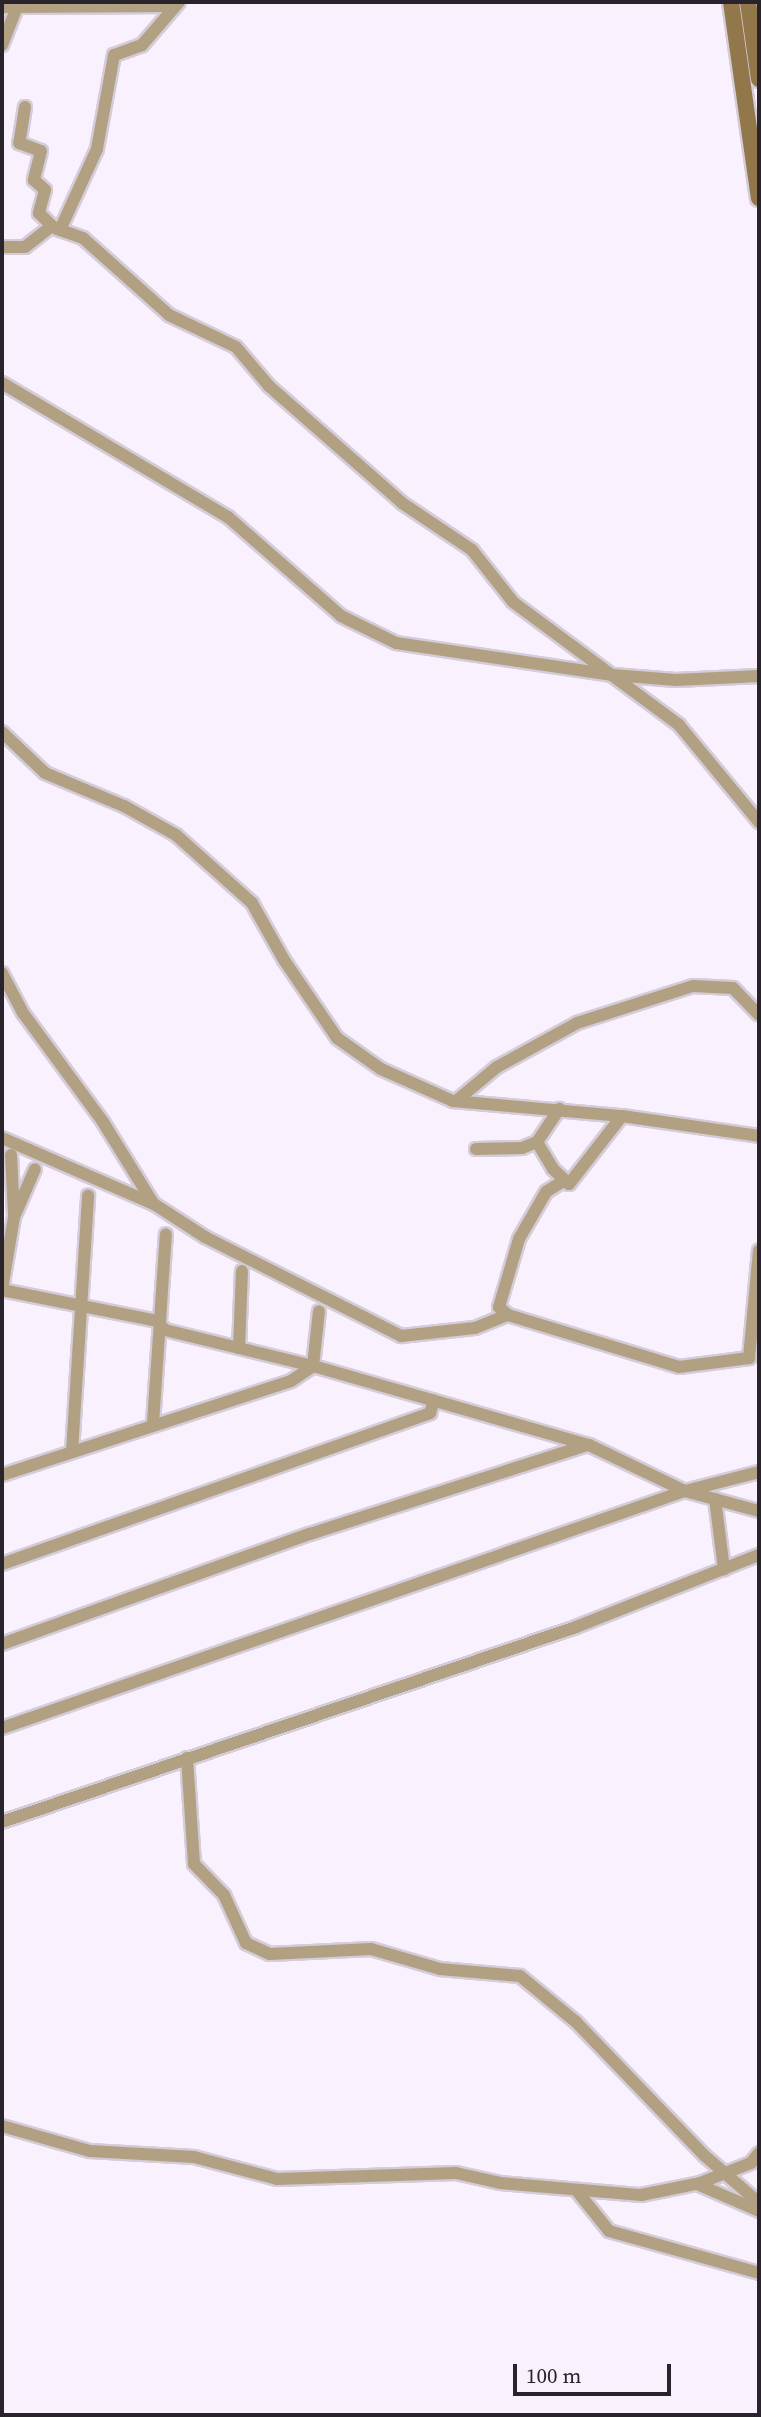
<!DOCTYPE html>
<style>
body{margin:0}
#map{position:relative;width:761px;height:2417px;overflow:hidden;background:#faf1fe;font-family:"Source Serif 4",serif}
div>[style]{position:absolute}
.roads{filter:drop-shadow(2px 0 #d4ccd8) drop-shadow(-2px 0 #d4ccd8) drop-shadow(0 2px #d4ccd8) drop-shadow(0 -2px #d4ccd8)}
.street>*{height:12px;margin:-6px;padding:0 6px;transform-origin:6px;border-radius:6px;background:#b2a083}
.secondary>*{height:16px;margin:-8px;padding:0 8px;transform-origin:8px;border-radius:8px;background:#91774a}
span{translate:-50% -50%;white-space:nowrap;text-align:center;line-height:1.15;-webkit-text-stroke:7px #faf1fe;paint-order:stroke}
.frame{position:absolute;inset:0;border:4px solid #29232b;pointer-events:none}
.scale{position:absolute;left:513px;top:2364px;width:158px;height:32px;box-sizing:border-box;border:4px solid #29232b;border-top:0;padding-left:9px;font-size:21px;line-height:24px;white-space:nowrap;color:#29232b;-webkit-text-stroke:5px #faf1fe;paint-order:stroke}
</style>
<div id="map">
<div class="roads">
<div class="street">
<div style="left:179px;top:2px;width:57px;rotate:130.7deg"></div>
<div style="left:142px;top:45px;width:30px;rotate:160deg"></div>
<div style="left:114px;top:55px;width:96px;rotate:100.3deg"></div>
<div style="left:97px;top:149px;width:89px;rotate:114.6deg"></div>
<div style="left:60px;top:230px;width:24px;rotate:19deg"></div>
<div style="left:83px;top:238px;width:115px;rotate:41.8deg"></div>
<div style="left:169px;top:315px;width:74px;rotate:25.5deg"></div>
<div style="left:236px;top:347px;width:51px;rotate:49.8deg"></div>
<div style="left:269px;top:386px;width:177px;rotate:41.3deg"></div>
<div style="left:402px;top:503px;width:84px;rotate:33.9deg"></div>
<div style="left:472px;top:550px;width:66px;rotate:51.7deg"></div>
<div style="left:513px;top:602px;width:207px;rotate:36.5deg"></div>
<div style="left:679px;top:725px;width:126px;rotate:50.5deg"></div>
<div style="left:2px;top:7px;width:171px;rotate:-0.3deg"></div>
<div style="left:2px;top:45px;width:41px;rotate:-68.5deg"></div>
<div style="left:25px;top:107px;width:36px;rotate:99deg"></div>
<div style="left:19px;top:143px;width:23px;rotate:20deg"></div>
<div style="left:41px;top:151px;width:30px;rotate:104deg"></div>
<div style="left:34px;top:180px;width:15px;rotate:42deg"></div>
<div style="left:45px;top:190px;width:24px;rotate:105deg"></div>
<div style="left:39px;top:213px;width:18px;rotate:45deg"></div>
<div style="left:2px;top:247px;width:23px"></div>
<div style="left:25px;top:247px;width:34px;rotate:-38deg"></div>
<div style="left:52px;top:226px;width:6px;rotate:31deg"></div>
<div style="left:2px;top:383px;width:263px;rotate:30.7deg"></div>
<div style="left:228px;top:517px;width:150px;rotate:41.2deg"></div>
<div style="left:341px;top:616px;width:61px;rotate:26.1deg"></div>
<div style="left:396px;top:643px;width:219px;rotate:8.4deg"></div>
<div style="left:613px;top:675px;width:63px;rotate:4.5deg"></div>
<div style="left:676px;top:680px;width:83px;rotate:-2.8deg"></div>
<div style="left:2px;top:732px;width:59px;rotate:43.6deg"></div>
<div style="left:45px;top:773px;width:86px;rotate:22.7deg"></div>
<div style="left:124px;top:806px;width:60px;rotate:29.1deg"></div>
<div style="left:176px;top:835px;width:102px;rotate:41.8deg"></div>
<div style="left:252px;top:903px;width:65px;rotate:60.7deg"></div>
<div style="left:284px;top:960px;width:94px;rotate:55.8deg"></div>
<div style="left:337px;top:1038px;width:54px;rotate:35.2deg"></div>
<div style="left:381px;top:1069px;width:79px;rotate:24deg"></div>
<div style="left:453px;top:1101px;width:170px;rotate:5.1deg"></div>
<div style="left:622px;top:1116px;width:138px;rotate:8.3deg"></div>
<div style="left:2px;top:973px;width:45px;rotate:62.3deg"></div>
<div style="left:23px;top:1013px;width:135px;rotate:53.7deg"></div>
<div style="left:103px;top:1122px;width:95px;rotate:58.3deg"></div>
<div style="left:456px;top:1101px;width:53px;rotate:-39.7deg"></div>
<div style="left:497px;top:1067px;width:91px;rotate:-28.8deg"></div>
<div style="left:577px;top:1023px;width:122px;rotate:-17.7deg"></div>
<div style="left:693px;top:986px;width:40px;rotate:2.9deg"></div>
<div style="left:733px;top:988px;width:37px;rotate:46deg"></div>
<div style="left:2px;top:1138px;width:166px;rotate:23.5deg"></div>
<div style="left:154px;top:1204px;width:61px;rotate:32.9deg"></div>
<div style="left:205px;top:1237px;width:220px;rotate:26.8deg"></div>
<div style="left:401px;top:1336px;width:74px;rotate:-6.2deg"></div>
<div style="left:475px;top:1328px;width:35px;rotate:-22deg"></div>
<div style="left:537px;top:1142px;width:31px;rotate:59deg"></div>
<div style="left:553px;top:1169px;width:22px;rotate:43deg"></div>
<div style="left:569px;top:1184px;width:86px;rotate:-52.1deg"></div>
<div style="left:476px;top:1149px;width:46px;rotate:-1.2deg"></div>
<div style="left:522px;top:1148px;width:16px;rotate:-22deg"></div>
<div style="left:537px;top:1142px;width:40px;rotate:-56deg"></div>
<div style="left:11px;top:1155px;width:59px;rotate:87.1deg"></div>
<div style="left:565px;top:1180px;width:22px;rotate:148deg"></div>
<div style="left:546px;top:1192px;width:54px;rotate:119.9deg"></div>
<div style="left:519px;top:1239px;width:71px;rotate:106.4deg"></div>
<div style="left:499px;top:1307px;width:12px;rotate:42deg"></div>
<div style="left:508px;top:1315px;width:179px;rotate:16.9deg"></div>
<div style="left:679px;top:1367px;width:71px;rotate:-7.3deg"></div>
<div style="left:749px;top:1358px;width:108px;rotate:-84.7deg"></div>
<div style="left:2px;top:1289px;width:73px;rotate:-80.5deg"></div>
<div style="left:14px;top:1217px;width:52px;rotate:-66.4deg"></div>
<div style="left:2px;top:1290px;width:158px;rotate:11.3deg"></div>
<div style="left:157px;top:1321px;width:12px;rotate:48deg"></div>
<div style="left:165px;top:1330px;width:152px;rotate:13.7deg"></div>
<div style="left:313px;top:1366px;width:287px;rotate:16deg"></div>
<div style="left:589px;top:1445px;width:106px;rotate:25.6deg"></div>
<div style="left:685px;top:1491px;width:76px;rotate:-14.4deg"></div>
<div style="left:239px;top:1348px;width:77px;rotate:-87.8deg"></div>
<div style="left:153px;top:1423px;width:189px;rotate:-86.1deg"></div>
<div style="left:72px;top:1452px;width:257px;rotate:-86.4deg"></div>
<div style="left:2px;top:1475px;width:304px;rotate:-18deg"></div>
<div style="left:291px;top:1381px;width:27px;rotate:-34deg"></div>
<div style="left:313px;top:1366px;width:55px;rotate:-83.8deg"></div>
<div style="left:715px;top:1499px;width:71px;rotate:82.7deg"></div>
<div style="left:2px;top:1564px;width:454px;rotate:-19.4deg"></div>
<div style="left:430px;top:1413px;width:13px;rotate:-72deg"></div>
<div style="left:2px;top:1644px;width:327px;rotate:-19.7deg"></div>
<div style="left:310px;top:1534px;width:292px;rotate:-17.8deg"></div>
<div style="left:2px;top:1728px;width:723px;rotate:-19.14deg"></div>
<div style="left:685px;top:1491px;width:77px;rotate:15.1deg"></div>
<div style="left:187px;top:1758px;width:106px;rotate:86.2deg"></div>
<div style="left:194px;top:1864px;width:43px;rotate:45.9deg"></div>
<div style="left:224px;top:1895px;width:53px;rotate:65.4deg"></div>
<div style="left:246px;top:1943px;width:26px;rotate:25deg"></div>
<div style="left:270px;top:1954px;width:101px;rotate:-2.8deg"></div>
<div style="left:371px;top:1949px;width:72px;rotate:16.2deg"></div>
<div style="left:440px;top:1969px;width:80px;rotate:5deg"></div>
<div style="left:520px;top:1976px;width:72px;rotate:39.4deg"></div>
<div style="left:576px;top:2022px;width:186px;rotate:46.1deg"></div>
<div style="left:705px;top:2156px;width:72px;rotate:41deg"></div>
<div style="left:2px;top:1822px;width:606px;rotate:-18.76deg"></div>
<div style="left:576px;top:1627px;width:197px;rotate:-21.5deg"></div>
<div style="left:2px;top:2126px;width:91px;rotate:15.9deg"></div>
<div style="left:90px;top:2151px;width:104px;rotate:3.3deg"></div>
<div style="left:194px;top:2157px;width:86px;rotate:14.8deg"></div>
<div style="left:277px;top:2179px;width:179px;rotate:-1.9deg"></div>
<div style="left:456px;top:2173px;width:45px;rotate:12.8deg"></div>
<div style="left:500px;top:2183px;width:142px;rotate:4.9deg"></div>
<div style="left:641px;top:2195px;width:60px;rotate:-11.5deg"></div>
<div style="left:700px;top:2183px;width:55px;rotate:-21.4deg"></div>
<div style="left:751px;top:2163px;width:13px;rotate:-51deg"></div>
<div style="left:697px;top:2184px;width:68px;rotate:23.5deg"></div>
<div style="left:577px;top:2191px;width:51px;rotate:51.3deg"></div>
<div style="left:609px;top:2231px;width:156px;rotate:15.6deg"></div>
</div>
<div class="secondary">
<div style="left:731px;top:2px;width:198px;rotate:81.9deg"></div>
<div style="left:748px;top:2px;width:78px;rotate:81.9deg"></div>
</div>
</div>
<div class="frame"></div>
<div class="scale">100 m</div>
</div>
